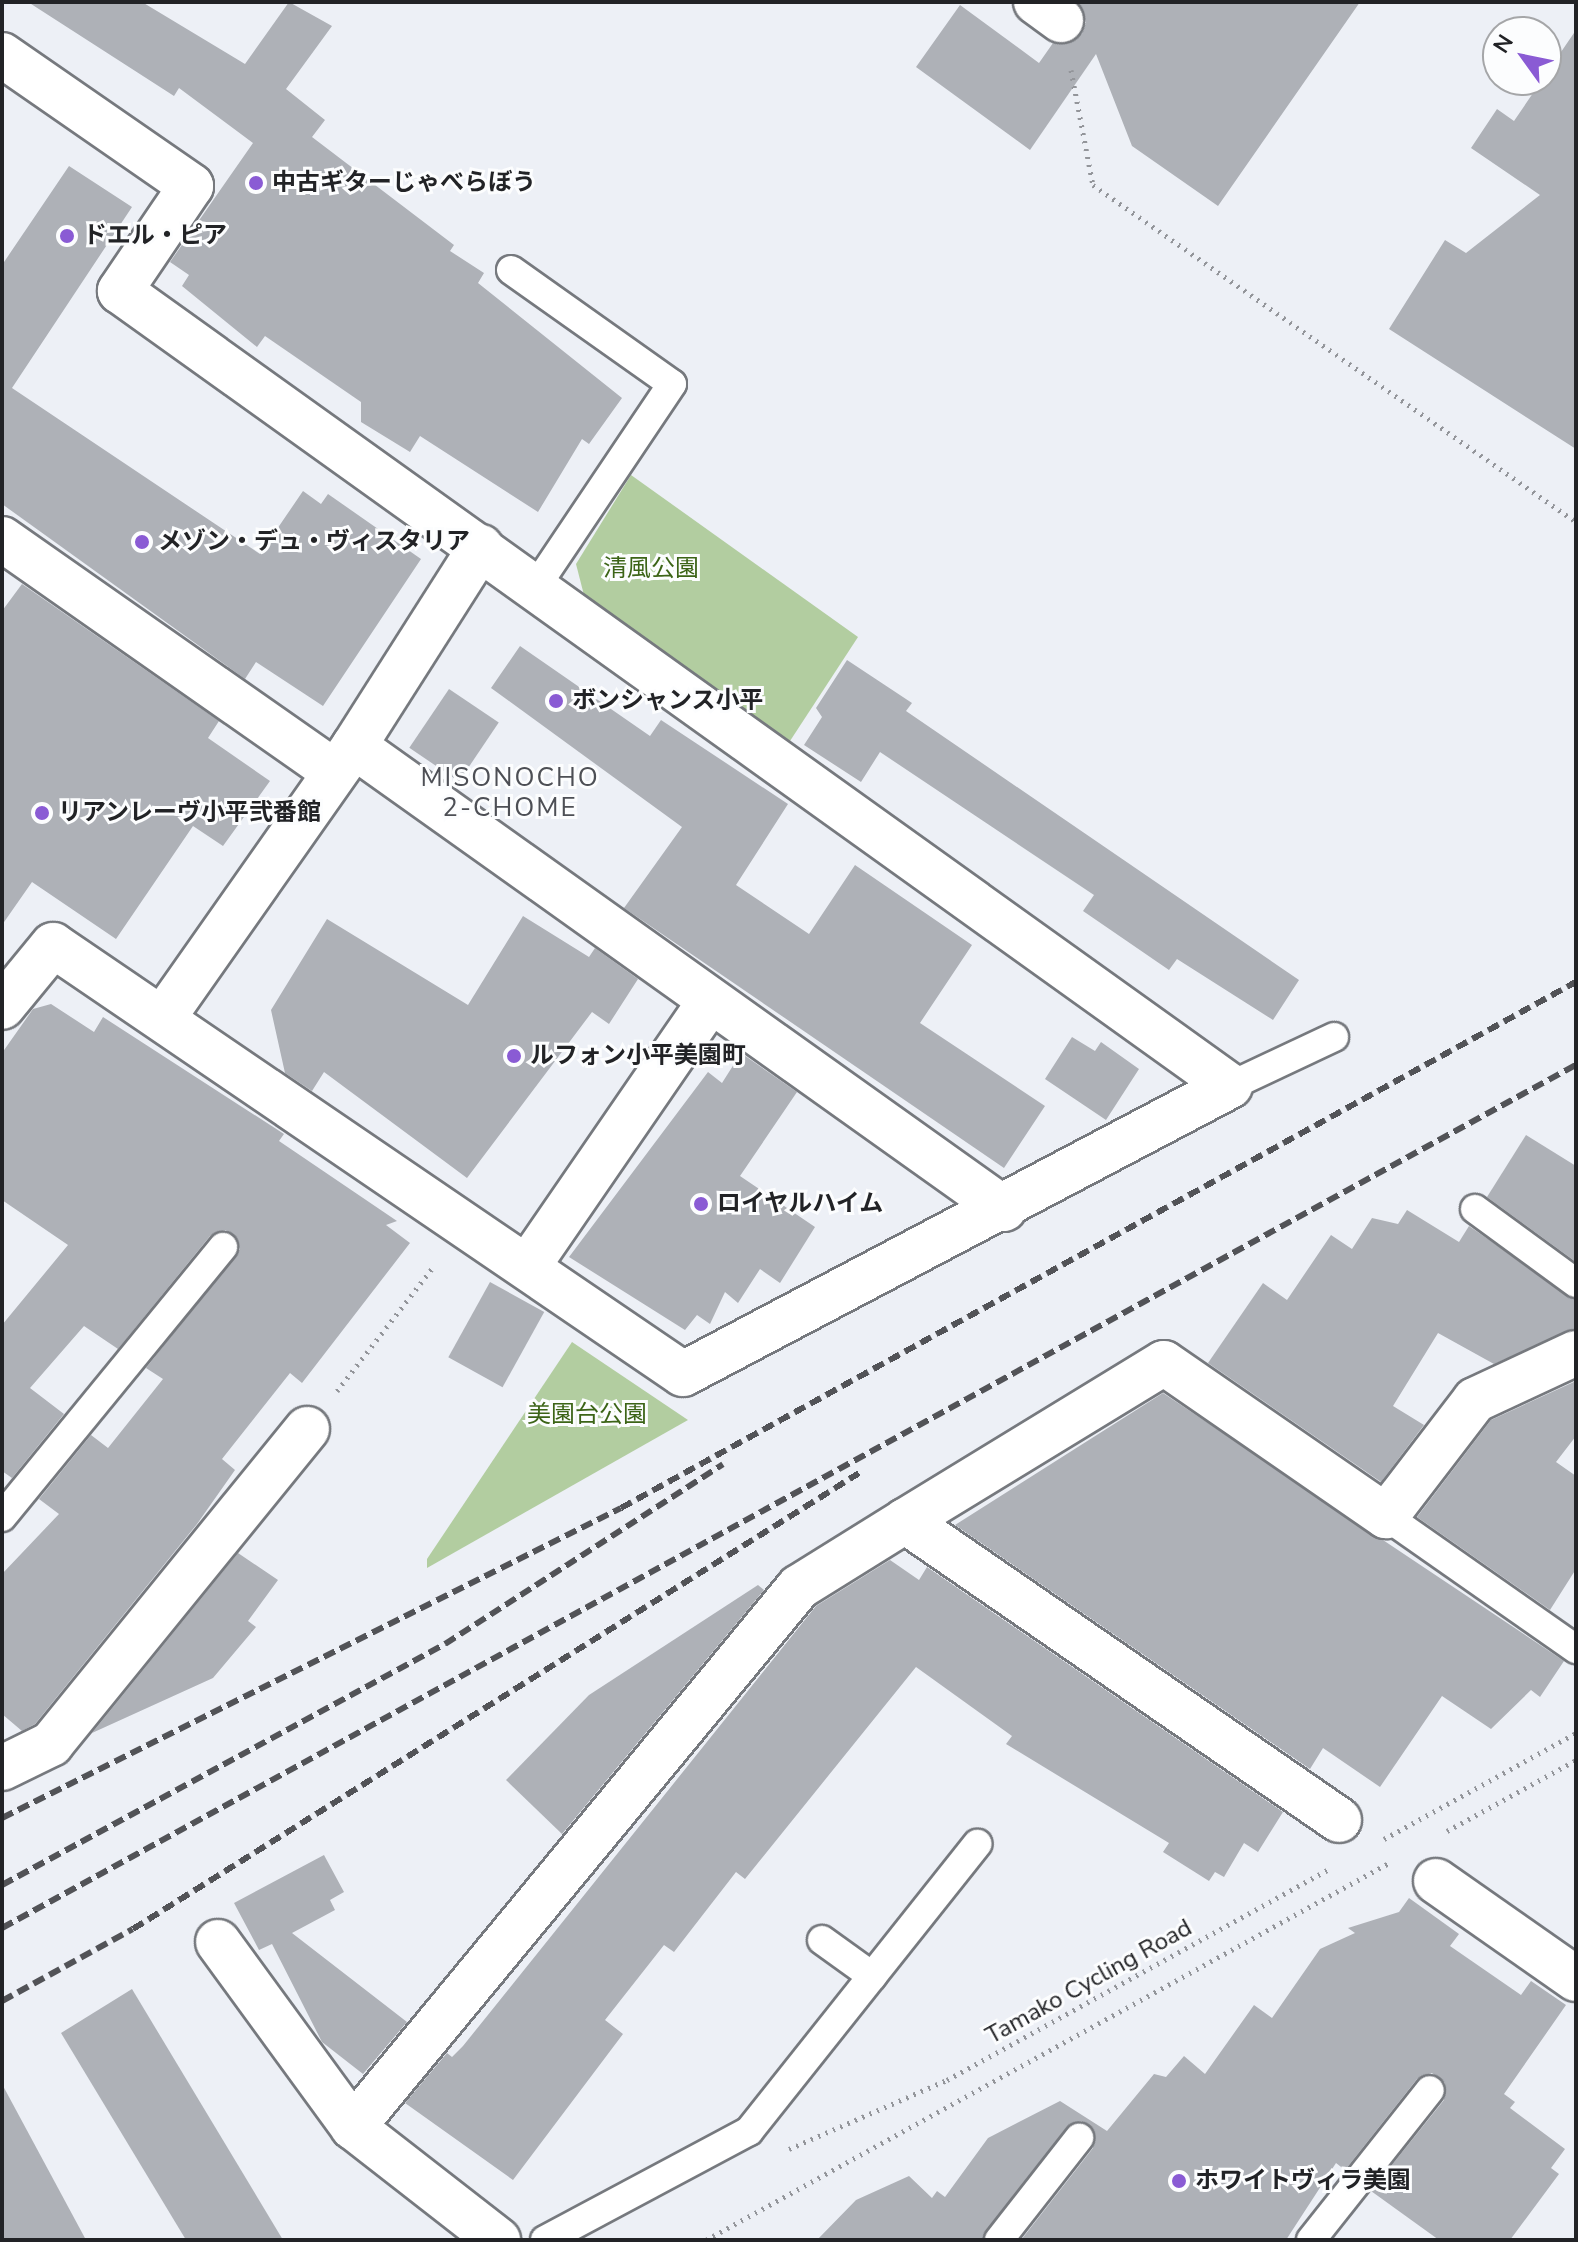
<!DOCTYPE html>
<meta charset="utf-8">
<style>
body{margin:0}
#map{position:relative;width:1578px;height:2242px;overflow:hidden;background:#edf0f6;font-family:"Nunito Sans","Noto Sans JP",sans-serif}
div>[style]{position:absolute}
.green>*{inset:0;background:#b2cda0}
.building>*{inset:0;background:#aeb1b7;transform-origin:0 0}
.path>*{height:5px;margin-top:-2.5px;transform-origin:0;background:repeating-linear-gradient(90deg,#93959a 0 2px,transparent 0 8px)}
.roads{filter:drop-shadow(2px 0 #76797e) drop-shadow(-2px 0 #76797e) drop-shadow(0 2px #76797e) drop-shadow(0 -2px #76797e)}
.service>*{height:28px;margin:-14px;padding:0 14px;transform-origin:14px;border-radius:14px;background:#fff}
.minor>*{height:44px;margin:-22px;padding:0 22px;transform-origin:22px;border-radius:22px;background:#fff}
.rail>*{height:6px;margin-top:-3px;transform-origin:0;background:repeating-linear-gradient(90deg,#525357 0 12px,transparent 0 18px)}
.dots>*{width:22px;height:22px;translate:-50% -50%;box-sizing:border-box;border:4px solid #fcfdfe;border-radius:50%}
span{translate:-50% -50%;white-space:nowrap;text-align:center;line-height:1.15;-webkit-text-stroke:6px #fcfdfe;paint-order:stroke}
.poi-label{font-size:24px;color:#222326;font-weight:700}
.left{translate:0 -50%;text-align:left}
.park-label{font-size:24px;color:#3c6417}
.street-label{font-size:24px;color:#222326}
.neighbourhood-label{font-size:26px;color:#4d4f55;letter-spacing:2px}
.frame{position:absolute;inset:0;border:4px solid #222326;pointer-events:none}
.north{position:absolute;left:1482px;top:16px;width:80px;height:80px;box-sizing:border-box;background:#fcfdfe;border:2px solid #a5a6a8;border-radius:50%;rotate:303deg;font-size:22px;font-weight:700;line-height:32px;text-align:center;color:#222326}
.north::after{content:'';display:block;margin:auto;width:28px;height:36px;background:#8a5bd4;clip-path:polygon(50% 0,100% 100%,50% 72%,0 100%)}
</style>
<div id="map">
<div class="green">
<div style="clip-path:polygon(631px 475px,858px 637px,790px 741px,586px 603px,576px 564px)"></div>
<div style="clip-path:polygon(572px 1342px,688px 1420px,427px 1568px,427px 1559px)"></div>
</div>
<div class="building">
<div style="clip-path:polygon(28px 2px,142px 2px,245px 64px,289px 2px,332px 26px,286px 89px,325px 120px,312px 137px,454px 245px,450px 251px,484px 273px,478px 283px,622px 398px,589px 444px,582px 439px,538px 512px,420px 436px,410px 452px,361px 422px,361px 402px,265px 336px,257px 347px,182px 286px,189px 275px,170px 262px,253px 143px,179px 88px,174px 96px)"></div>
<div style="clip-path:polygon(1078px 2px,1360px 2px,1218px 206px,1132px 146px,1096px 54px,1030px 150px,916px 67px,960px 5px,1039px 63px,1053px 43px,1082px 34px,1086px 22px)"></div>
<div style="clip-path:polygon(1576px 30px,1576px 449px,1389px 329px,1445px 240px,1466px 253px,1540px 195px,1471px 148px,1497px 109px,1514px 121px)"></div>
<div style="clip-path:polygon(69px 166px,132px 207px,12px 388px,260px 554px,303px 491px,321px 504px,328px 494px,421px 559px,323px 706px,256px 662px,245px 679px,2px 504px,2px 265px)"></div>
<div style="clip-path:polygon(22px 584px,219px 721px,208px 738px,270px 781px,223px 846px,193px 826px,116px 939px,32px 882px,2px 925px,2px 611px)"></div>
<div style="clip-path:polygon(520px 646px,650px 736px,661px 720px,788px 804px,736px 885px,809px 934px,855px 865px,972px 945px,920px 1023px,1045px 1106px,1004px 1168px,624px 908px,682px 827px,491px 688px)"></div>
<div style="clip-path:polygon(847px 660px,912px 703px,906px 711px,1299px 980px,1273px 1020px,1177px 959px,1169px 970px,1083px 911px,1094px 895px,880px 752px,861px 782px,804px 745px,822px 717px,816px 708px)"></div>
<div style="left:449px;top:689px;width:60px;height:71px;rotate:34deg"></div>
<div style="clip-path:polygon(523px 916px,589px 957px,595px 948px,638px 979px,609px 1024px,592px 1012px,467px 1178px,324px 1072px,312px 1091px,285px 1073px,271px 1010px,327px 919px,468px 1005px)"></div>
<div style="clip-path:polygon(51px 1004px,94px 1032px,103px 1017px,284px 1134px,279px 1141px,397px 1221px,386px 1225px,410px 1243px,302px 1383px,290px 1373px,222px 1459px,235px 1470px,197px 1524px,35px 1724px,22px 1731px,2px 1714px,2px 1574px,59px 1514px,39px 1499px,91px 1435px,108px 1448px,163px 1379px,146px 1368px,240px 1249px,226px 1230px,210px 1236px,118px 1349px,84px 1326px,30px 1388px,64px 1414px,12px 1478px,2px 1471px,2px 1325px,68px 1245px,2px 1200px,2px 1053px,33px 1009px)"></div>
<div style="clip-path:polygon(1072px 1037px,1095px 1051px,1101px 1042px,1139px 1069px,1106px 1120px,1045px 1079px)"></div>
<div style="clip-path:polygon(741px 1053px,797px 1092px,740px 1176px,815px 1227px,780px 1283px,760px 1269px,738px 1303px,725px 1292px,710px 1324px,697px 1315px,685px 1330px,569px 1257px,708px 1072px,722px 1083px)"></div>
<div style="clip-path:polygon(1526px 1135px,1576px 1166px,1576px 1262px,1487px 1197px)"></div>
<div style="clip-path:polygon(1407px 1210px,1459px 1242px,1469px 1226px,1576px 1300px,1576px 1328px,1494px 1364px,1438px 1333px,1393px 1406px,1424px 1425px,1381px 1482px,1208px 1363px,1263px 1283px,1287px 1300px,1331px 1235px,1352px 1249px,1372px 1218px,1398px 1224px)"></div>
<div style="left:490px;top:1282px;width:62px;height:86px;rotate:29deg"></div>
<div style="clip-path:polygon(1576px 1381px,1576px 1436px,1556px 1462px,1576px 1476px,1576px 1569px,1550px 1610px,1417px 1517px,1491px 1420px)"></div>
<div style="clip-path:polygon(1163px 1393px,1564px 1661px,1540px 1697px,1531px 1690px,1491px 1729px,1442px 1696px,1380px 1787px,1323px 1748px,1310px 1769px,955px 1525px)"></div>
<div style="clip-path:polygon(238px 1553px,278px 1580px,248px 1621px,256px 1627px,213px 1678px,92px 1733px)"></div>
<div style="clip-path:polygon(890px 1560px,919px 1580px,927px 1567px,1283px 1812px,1258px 1852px,1244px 1843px,1224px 1877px,1215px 1872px,1209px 1881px,1163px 1852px,1169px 1843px,1006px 1744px,1012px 1736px,916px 1667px,745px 1879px,736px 1872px,674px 1952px,664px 1945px,605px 2020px,623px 2034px,513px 2180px,405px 2103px,447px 2053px,452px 2057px,463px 2046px,816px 1606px)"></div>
<div style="clip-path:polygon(758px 1585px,764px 1590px,562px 1834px,506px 1780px,589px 1695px)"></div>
<div style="clip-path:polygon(324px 1855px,344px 1892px,330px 1900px,335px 1910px,292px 1933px,407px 2022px,363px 2074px,322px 2042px,272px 1944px,259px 1950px,234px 1903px)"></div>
<div style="clip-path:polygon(1409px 1898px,1459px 1934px,1450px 1946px,1521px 1995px,1531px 1981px,1566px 2005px,1504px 2094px,1515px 2102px,1510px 2108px,1565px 2149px,1551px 2168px,1559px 2174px,1510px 2240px,1439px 2240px,1371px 2191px,1444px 2100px,1445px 2083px,1432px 2073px,1417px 2079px,1345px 2170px,1336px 2163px,1286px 2240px,1021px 2240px,1093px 2148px,1094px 2131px,1081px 2121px,1066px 2128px,982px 2240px,817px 2240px,856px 2200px,909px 2176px,932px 2198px,937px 2191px,945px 2197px,988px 2138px,1060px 2101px,1107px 2131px,1154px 2074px,1166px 2077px,1184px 2056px,1205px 2074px,1254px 2005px,1272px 2018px,1320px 1949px,1355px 1933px,1348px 1928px,1399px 1912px)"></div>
<div style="clip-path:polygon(132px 1989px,283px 2240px,186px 2240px,61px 2033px)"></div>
<div style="clip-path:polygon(2px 2084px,86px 2240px,2px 2240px)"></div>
</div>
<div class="path">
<div style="left:1071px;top:70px;width:117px;rotate:79.2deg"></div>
<div style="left:1093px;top:185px;width:589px;rotate:34.9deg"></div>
<div style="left:337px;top:1391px;width:158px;rotate:-52.2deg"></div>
<div style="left:1447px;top:1831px;width:147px;rotate:-28.8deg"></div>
<div style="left:1384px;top:1839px;width:219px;rotate:-28.9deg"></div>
<div style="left:789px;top:2149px;width:172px;rotate:-23.6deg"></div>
<div style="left:947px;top:2080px;width:437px;rotate:-28.9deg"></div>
<div style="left:706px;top:2240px;width:780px;rotate:-28.9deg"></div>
</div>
<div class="roads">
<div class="service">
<div style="left:511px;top:270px;width:197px;rotate:35.3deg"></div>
<div style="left:672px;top:384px;width:242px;rotate:123.9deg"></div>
<div style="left:1230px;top:1086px;width:115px;rotate:-25.2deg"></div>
<div style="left:1475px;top:1209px;width:125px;rotate:36.2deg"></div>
<div style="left:1386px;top:1516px;width:232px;rotate:35deg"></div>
<div style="left:2px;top:1517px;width:349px;rotate:-50.7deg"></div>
<div style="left:822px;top:1940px;width:62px;rotate:35.8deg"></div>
<div style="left:545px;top:2240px;width:231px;rotate:-28.1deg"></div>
<div style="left:749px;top:2131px;width:367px;rotate:-51.5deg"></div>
<div style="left:999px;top:2240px;width:130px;rotate:-51.9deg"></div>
<div style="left:1311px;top:2240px;width:191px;rotate:-51.6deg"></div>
</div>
<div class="minor">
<div style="left:1036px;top:2px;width:31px;rotate:36deg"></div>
<div style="left:2px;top:55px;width:230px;rotate:34.7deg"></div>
<div style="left:191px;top:186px;width:127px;rotate:124.1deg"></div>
<div style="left:120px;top:291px;width:1365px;rotate:35.61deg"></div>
<div style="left:1230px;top:1086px;width:618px;rotate:152.23deg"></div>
<div style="left:683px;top:1374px;width:762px;rotate:-145.75deg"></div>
<div style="left:53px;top:945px;width:80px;rotate:129.4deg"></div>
<div style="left:2px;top:539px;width:406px;rotate:35deg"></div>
<div style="left:354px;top:746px;width:798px;rotate:35.46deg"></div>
<div style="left:165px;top:1015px;width:329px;rotate:-54.9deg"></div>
<div style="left:354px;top:746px;width:236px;rotate:-57.5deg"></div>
<div style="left:528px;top:1266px;width:319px;rotate:-55.5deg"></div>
<div style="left:905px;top:1521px;width:303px;rotate:-31.4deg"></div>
<div style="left:1164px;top:1363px;width:270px;rotate:34.6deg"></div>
<div style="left:1386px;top:1516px;width:146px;rotate:-52.5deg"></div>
<div style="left:1475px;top:1400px;width:111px;rotate:-25deg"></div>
<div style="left:2px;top:1768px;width:55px;rotate:-26.1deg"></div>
<div style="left:51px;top:1744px;width:406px;rotate:-50.9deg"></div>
<div style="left:1436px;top:1881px;width:171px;rotate:35deg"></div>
<div style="left:218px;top:1942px;width:229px;rotate:53.9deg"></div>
<div style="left:353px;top:2127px;width:184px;rotate:37.9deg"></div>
<div style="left:353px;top:2127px;width:700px;rotate:-50.45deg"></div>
<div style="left:799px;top:1587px;width:125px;rotate:-31.9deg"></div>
<div style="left:905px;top:1521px;width:527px;rotate:34.56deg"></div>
</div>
</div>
<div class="rail">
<div style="left:2px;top:1818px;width:692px;rotate:-26.6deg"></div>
<div style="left:621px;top:1508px;width:1090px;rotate:-28.85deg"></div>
<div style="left:2px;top:1885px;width:504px;rotate:-28.55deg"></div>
<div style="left:445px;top:1644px;width:331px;rotate:-32.9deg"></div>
<div style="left:2px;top:1928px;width:1795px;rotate:-28.74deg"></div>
<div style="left:2px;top:2001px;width:149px;rotate:-28.8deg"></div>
<div style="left:133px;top:1929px;width:857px;rotate:-32.13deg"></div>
</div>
<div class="dots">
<div style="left:256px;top:183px;background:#8a5bd4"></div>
<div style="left:67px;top:236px;background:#8a5bd4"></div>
<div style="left:142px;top:542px;background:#8a5bd4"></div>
<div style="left:556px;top:701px;background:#8a5bd4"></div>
<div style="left:42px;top:813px;background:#8a5bd4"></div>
<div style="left:514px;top:1056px;background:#8a5bd4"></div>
<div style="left:701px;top:1204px;background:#8a5bd4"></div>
<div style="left:1179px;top:2181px;background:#8a5bd4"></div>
</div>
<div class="poi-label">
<span class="left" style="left:272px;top:183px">中古ギターじゃべらぼう</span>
<span class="left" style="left:83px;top:236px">ドエル・ピア</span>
<span class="left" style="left:158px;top:542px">メゾン・デュ・ヴィスタリア</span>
<span class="left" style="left:572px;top:701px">ボンシャンス小平</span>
<span class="left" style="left:58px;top:813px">リアンレーヴ小平弐番館</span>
<span class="left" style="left:530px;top:1056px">ルフォン小平美園町</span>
<span class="left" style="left:717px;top:1204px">ロイヤルハイム</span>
<span class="left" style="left:1195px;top:2181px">ホワイトヴィラ美園</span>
</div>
<div class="park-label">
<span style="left:651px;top:569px">清風公園</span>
<span style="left:587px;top:1415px">美園台公園</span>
</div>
<div class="street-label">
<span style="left:1089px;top:1982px;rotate:-29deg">Tamako Cycling Road</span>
</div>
<div class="neighbourhood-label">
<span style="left:510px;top:793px">MISONOCHO<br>2-CHOME</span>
</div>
<div class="frame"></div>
<div class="north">N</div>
</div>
